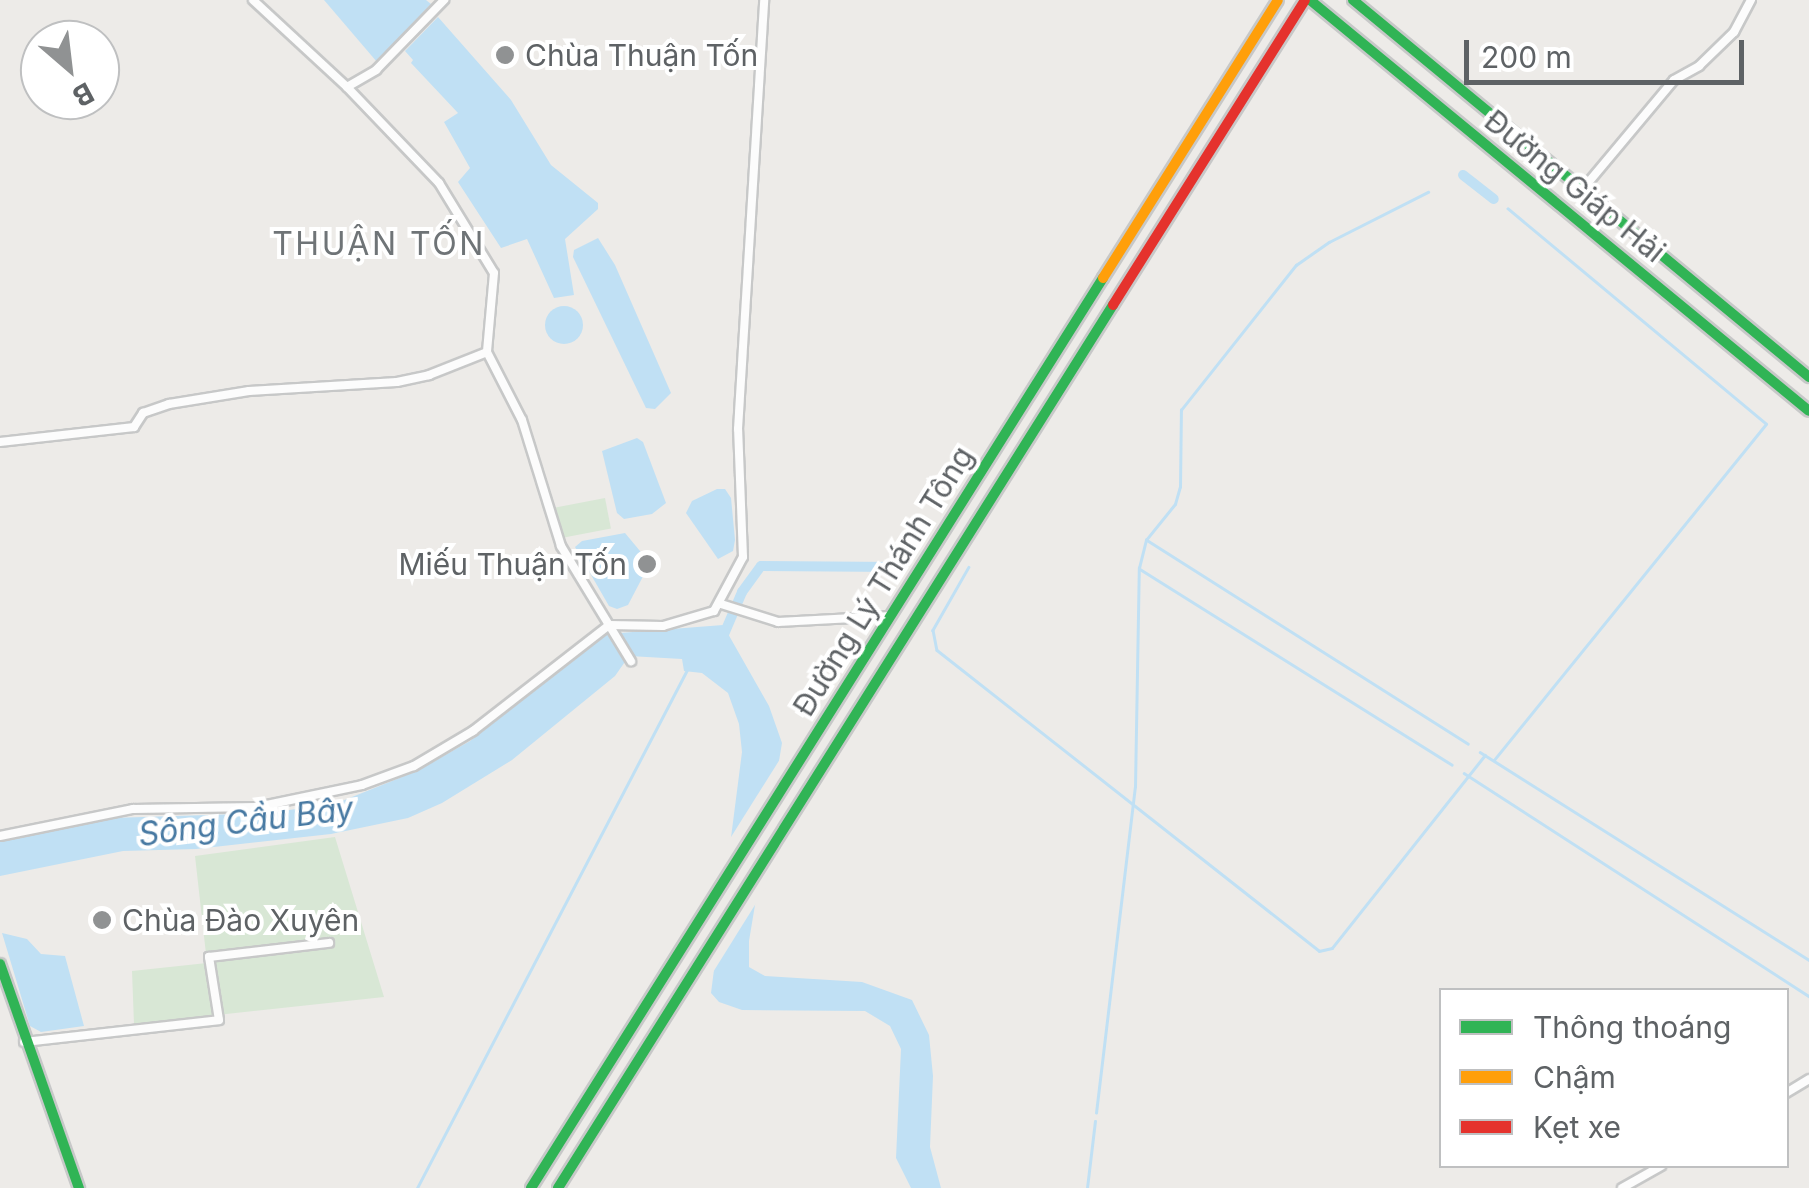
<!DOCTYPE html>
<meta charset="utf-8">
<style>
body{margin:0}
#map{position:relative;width:1809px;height:1188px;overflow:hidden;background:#edebe8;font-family:Inter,sans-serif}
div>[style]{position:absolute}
.green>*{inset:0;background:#d8e7d5;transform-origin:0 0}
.water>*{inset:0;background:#c0e0f4}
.round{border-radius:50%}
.pier>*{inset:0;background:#edebe8}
.stream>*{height:2.5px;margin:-1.25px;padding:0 1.25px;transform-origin:1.25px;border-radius:1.25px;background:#c0e0f4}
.canal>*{height:10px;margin:-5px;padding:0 5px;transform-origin:5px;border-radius:5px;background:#c0e0f4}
.roads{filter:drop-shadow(2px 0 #c7c8c8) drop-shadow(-2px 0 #c7c8c8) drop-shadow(0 2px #c7c8c8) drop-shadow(0 -2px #c7c8c8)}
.street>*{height:8px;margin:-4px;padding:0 4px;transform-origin:4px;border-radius:4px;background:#fcfcfc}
.fast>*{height:10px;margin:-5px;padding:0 5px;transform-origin:5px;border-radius:5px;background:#30b455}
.slow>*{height:10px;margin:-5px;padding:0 5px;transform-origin:5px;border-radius:5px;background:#ff9f0a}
.jam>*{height:10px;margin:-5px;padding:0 5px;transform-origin:5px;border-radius:5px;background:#e5322d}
.dots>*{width:28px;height:28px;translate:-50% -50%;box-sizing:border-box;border:5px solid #fff;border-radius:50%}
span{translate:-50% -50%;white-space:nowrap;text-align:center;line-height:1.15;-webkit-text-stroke:8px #fff;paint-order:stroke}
.poi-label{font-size:30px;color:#5e6265}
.left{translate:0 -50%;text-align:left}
.right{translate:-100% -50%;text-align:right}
.street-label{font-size:30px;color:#5e6265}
.neighbourhood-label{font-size:32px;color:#6f7477;letter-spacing:2.5px}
.water-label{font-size:32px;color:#4779a2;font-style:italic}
.legend{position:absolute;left:1439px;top:988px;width:350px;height:180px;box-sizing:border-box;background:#fff;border:2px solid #bfc0c1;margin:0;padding:12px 18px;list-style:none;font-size:30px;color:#5e6265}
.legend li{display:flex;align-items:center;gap:20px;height:50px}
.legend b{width:50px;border:2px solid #bfc0c1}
.north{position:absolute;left:20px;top:20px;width:100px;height:100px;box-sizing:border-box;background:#fff;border:2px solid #bfc0c1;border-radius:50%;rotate:152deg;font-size:28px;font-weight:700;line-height:40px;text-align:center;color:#5e6265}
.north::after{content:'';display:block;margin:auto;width:35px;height:45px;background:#909293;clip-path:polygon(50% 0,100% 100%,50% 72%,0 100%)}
.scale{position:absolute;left:1464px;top:40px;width:280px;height:45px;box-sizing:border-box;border:5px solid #5e6265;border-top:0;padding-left:12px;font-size:30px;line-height:35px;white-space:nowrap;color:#5e6265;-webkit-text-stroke:8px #fff;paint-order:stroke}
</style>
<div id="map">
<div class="green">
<div style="left:605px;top:498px;width:31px;height:53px;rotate:79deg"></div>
<div style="clip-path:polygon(335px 837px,384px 997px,134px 1024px,132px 971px,207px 963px,195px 856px)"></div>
</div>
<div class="water">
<div style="clip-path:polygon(324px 0,426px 0,431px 4px,377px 62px)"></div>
<div style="clip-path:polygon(438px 17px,511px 100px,551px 165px,598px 203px,598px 209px,565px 239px,574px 295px,554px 298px,527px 239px,501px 248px,458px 182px,470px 168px,444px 122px,458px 113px,411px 63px,413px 60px,405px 51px)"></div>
<div style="clip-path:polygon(598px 238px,615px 265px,671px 393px,655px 409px,646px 408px,573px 257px,574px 250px)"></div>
<div class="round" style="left:545px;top:306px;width:38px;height:38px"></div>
<div style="clip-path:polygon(637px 438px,643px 442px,666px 503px,652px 514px,624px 519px,617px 513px,602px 451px)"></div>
<div style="clip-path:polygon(717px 489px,725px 489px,731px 498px,735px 540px,733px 551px,718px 559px,686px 513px,692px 501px)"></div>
<div style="clip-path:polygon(625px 533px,650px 563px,628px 605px,617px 609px,609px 606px,575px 547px,582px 541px)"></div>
<div style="clip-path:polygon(723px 625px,769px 706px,782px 743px,749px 941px,749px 967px,765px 976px,862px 982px,912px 1000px,929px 1035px,933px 1076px,930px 1147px,941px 1188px,911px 1188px,896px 1158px,901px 1049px,890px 1026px,865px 1011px,742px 1010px,719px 1002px,711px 993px,742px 752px,739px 724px,728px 693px,702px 673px,684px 671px,682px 659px,629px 656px,615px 676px,512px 760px,442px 803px,408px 818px,331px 834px,196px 849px,123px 851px,0 876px,0 842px,111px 818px,269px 813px,337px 803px,417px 771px,470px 741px,607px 634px)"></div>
<div style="clip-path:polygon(2px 933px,27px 939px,41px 954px,65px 956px,84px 1026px,41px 1032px,30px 1026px)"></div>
</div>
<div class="pier">
<div style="clip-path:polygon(787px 748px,765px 889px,705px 985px,726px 845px)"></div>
</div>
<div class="stream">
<div style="left:1147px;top:540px;width:380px;rotate:32.4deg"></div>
<div style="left:969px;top:567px;width:73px;rotate:119.7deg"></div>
<div style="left:933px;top:630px;width:20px;rotate:79deg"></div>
<div style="left:937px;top:650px;width:486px;rotate:38.2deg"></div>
<div style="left:1319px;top:951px;width:13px;rotate:-13deg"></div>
<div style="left:1332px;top:948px;width:246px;rotate:-51.6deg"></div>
<div style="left:1140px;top:569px;width:368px;rotate:32.1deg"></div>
<div style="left:1480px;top:752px;width:389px;rotate:32.3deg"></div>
<div style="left:1494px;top:760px;width:432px;rotate:-51deg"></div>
<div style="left:1766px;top:424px;width:336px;rotate:-140.2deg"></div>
<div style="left:1464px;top:773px;width:411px;rotate:32.9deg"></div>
<div style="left:1096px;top:1113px;width:328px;rotate:-83.2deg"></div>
<div style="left:1135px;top:787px;width:219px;rotate:-89deg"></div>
<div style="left:1139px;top:568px;width:29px;rotate:-76deg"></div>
<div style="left:1146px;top:540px;width:46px;rotate:-51.1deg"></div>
<div style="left:1175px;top:504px;width:18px;rotate:-74deg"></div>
<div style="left:1180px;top:487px;width:77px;rotate:-89.3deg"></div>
<div style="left:1181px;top:410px;width:185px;rotate:-51.6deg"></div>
<div style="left:1296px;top:265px;width:40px;rotate:-34.9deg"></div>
<div style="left:1329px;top:242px;width:111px;rotate:-26.8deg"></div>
<div style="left:417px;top:1188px;width:584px;rotate:-62.47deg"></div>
<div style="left:1087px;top:1188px;width:67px;rotate:-83.2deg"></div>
</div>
<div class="canal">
<div style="left:1463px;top:175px;width:39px;rotate:38deg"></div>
<div style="left:722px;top:639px;width:51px;rotate:-66.9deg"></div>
<div style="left:742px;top:592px;width:32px;rotate:-54deg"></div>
<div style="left:761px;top:566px;width:136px;rotate:0.4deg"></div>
</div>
<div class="roads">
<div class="street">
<div style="left:253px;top:0;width:128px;rotate:42.8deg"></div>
<div style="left:347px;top:87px;width:133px;rotate:46.2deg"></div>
<div style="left:439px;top:183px;width:105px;rotate:58.6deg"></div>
<div style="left:494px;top:273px;width:79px;rotate:95.1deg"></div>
<div style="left:487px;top:352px;width:76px;rotate:62.8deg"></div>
<div style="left:522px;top:420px;width:132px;rotate:72.8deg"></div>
<div style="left:561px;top:546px;width:135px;rotate:58.7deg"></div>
<div style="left:347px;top:87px;width:34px;rotate:-30deg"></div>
<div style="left:376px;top:70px;width:98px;rotate:-45.8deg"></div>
<div style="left:1582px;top:190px;width:143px;rotate:-50.1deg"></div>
<div style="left:1674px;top:80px;width:29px;rotate:-29deg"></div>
<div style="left:1699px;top:66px;width:49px;rotate:-44.2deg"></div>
<div style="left:1734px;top:32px;width:36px;rotate:-62deg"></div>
<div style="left:0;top:442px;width:135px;rotate:-6.4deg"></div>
<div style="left:134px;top:427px;width:17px;rotate:-57deg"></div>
<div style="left:143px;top:413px;width:28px;rotate:-19deg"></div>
<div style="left:169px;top:404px;width:81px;rotate:-9.2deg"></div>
<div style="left:249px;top:391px;width:148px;rotate:-3.5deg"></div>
<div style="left:397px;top:382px;width:33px;rotate:-12deg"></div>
<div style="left:429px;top:375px;width:62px;rotate:-21.6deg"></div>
<div style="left:721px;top:604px;width:60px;rotate:17.5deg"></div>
<div style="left:778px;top:622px;width:113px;rotate:-3deg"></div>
<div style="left:609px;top:625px;width:54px;rotate:1.1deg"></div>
<div style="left:663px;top:626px;width:53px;rotate:-16.4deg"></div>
<div style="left:714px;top:611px;width:61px;rotate:-61.8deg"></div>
<div style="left:743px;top:557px;width:128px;rotate:-92.2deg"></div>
<div style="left:738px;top:429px;width:430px;rotate:-86.5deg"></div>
<div style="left:0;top:836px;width:136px;rotate:-11.5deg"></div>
<div style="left:133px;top:809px;width:124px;rotate:-0.9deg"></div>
<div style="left:257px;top:807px;width:107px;rotate:-11.8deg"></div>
<div style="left:362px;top:785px;width:55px;rotate:-20.1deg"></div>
<div style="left:414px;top:766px;width:69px;rotate:-30.7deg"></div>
<div style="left:473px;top:731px;width:172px;rotate:-37.9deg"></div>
<div style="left:24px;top:1042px;width:196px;rotate:-6.4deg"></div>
<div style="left:219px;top:1020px;width:64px;rotate:-99deg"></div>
<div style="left:209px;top:957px;width:121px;rotate:-6.7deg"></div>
<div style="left:1786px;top:1093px;width:27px;rotate:-31deg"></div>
<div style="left:1622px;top:1188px;width:45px;rotate:-29.4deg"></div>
</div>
<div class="fast">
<div style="left:1310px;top:0;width:646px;rotate:39.48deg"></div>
<div style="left:1353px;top:0;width:592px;rotate:39.58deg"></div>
<div style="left:0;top:964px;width:238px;rotate:70.6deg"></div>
<div style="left:531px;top:1188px;width:1075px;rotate:-57.85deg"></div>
<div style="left:558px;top:1188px;width:1043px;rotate:-57.85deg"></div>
</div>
<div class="slow">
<div style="left:1103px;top:278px;width:328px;rotate:-57.8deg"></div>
</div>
<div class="jam">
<div style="left:1113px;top:305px;width:360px;rotate:-57.8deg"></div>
</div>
</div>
<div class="dots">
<div style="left:505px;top:55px;background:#909293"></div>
<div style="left:647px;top:564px;background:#909293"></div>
<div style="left:102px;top:920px;background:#909293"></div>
</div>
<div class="poi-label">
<span class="left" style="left:525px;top:55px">Chùa Thuận Tốn</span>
<span class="right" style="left:627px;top:564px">Miếu Thuận Tốn</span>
<span class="left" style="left:122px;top:920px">Chùa Đào Xuyên</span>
</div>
<div class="street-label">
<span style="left:1575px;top:186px;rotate:39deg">Đường Giáp Hải</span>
<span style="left:883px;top:581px;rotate:-58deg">Đường Lý Thánh Tông</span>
</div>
<div class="neighbourhood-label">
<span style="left:379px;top:244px">THUẬN TỐN</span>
</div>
<div class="water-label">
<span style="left:246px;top:822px;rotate:-7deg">Sông Cầu Bây</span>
</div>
<ul class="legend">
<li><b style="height:12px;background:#30b455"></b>Thông thoáng</li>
<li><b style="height:12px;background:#ff9f0a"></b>Chậm</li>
<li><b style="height:12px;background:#e5322d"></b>Kẹt xe</li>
</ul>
<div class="north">B</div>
<div class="scale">200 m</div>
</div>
